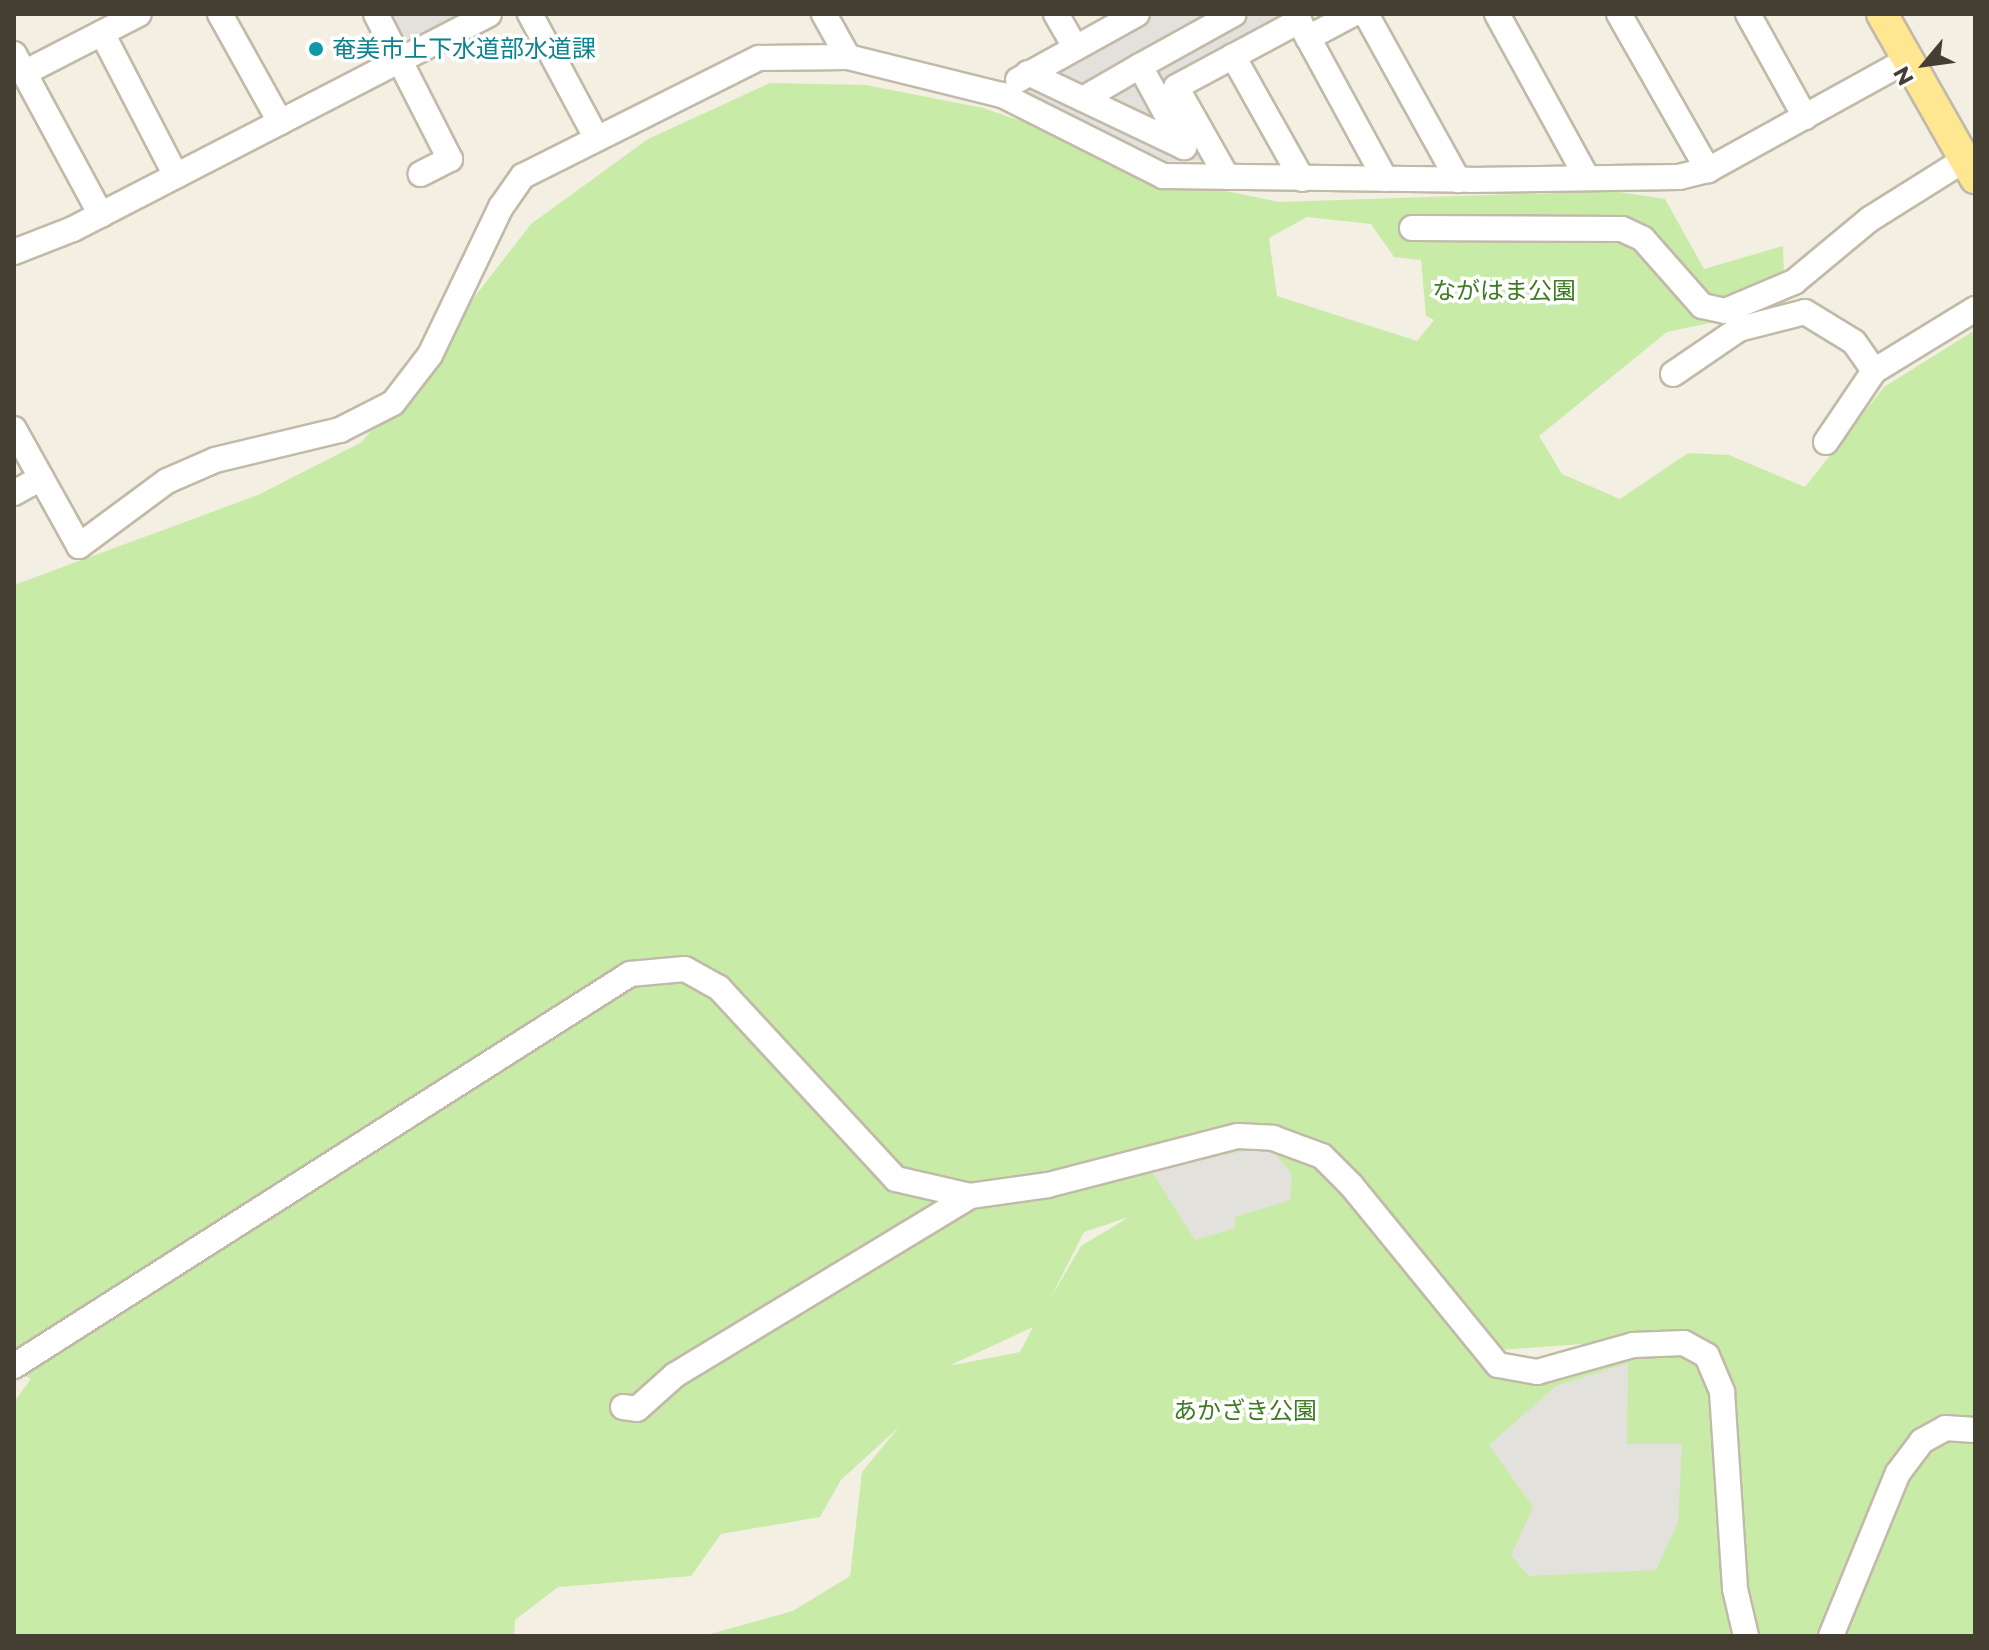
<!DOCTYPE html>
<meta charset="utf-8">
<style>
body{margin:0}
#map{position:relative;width:1989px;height:1650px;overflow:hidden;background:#f3efe3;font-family:Montserrat,"Noto Sans JP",sans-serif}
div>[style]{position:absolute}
.green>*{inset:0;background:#c9eba8}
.parking>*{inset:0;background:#e3e1dc}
.roads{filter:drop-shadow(2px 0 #c2baa8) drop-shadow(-2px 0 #c2baa8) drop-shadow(0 2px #c2baa8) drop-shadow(0 -2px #c2baa8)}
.minor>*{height:24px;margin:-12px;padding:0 12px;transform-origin:12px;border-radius:12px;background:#fff}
.major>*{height:30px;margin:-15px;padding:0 15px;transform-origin:15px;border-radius:15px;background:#ffe690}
.dots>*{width:22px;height:22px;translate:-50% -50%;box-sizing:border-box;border:4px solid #fff;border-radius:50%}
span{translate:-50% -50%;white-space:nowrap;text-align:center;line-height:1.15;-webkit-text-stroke:7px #fff;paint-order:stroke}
.culture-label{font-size:24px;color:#0d838f}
.left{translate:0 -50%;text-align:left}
.park-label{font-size:24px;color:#3f7b22}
.frame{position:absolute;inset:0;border:16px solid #453f33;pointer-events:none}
.north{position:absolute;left:1885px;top:24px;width:80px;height:80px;-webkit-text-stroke:6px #fff;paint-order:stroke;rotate:241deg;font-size:22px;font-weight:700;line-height:32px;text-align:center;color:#453f33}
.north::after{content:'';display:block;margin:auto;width:28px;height:36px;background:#453f33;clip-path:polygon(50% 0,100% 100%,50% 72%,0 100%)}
</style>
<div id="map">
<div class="green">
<div style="clip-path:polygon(evenodd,770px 83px,866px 85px,983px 108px,1226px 191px,1279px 202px,1613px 191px,1665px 199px,1704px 269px,1783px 246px,1785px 307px,1667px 332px,1539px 436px,1562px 474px,1620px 499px,1688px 453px,1729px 455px,1805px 487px,1884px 387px,1975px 330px,1975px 1636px,703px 1636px,793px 1611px,850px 1576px,862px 1472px,899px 1427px,841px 1480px,820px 1517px,721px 1534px,691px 1576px,558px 1587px,515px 1620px,514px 1636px,14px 1636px,14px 1402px,31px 1379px,14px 1370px,14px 585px,258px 495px,362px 442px,531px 224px,648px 139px,770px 83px,1307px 217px,1371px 224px,1394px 257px,1421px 260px,1426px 316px,1434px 320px,1417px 341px,1277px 296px,1269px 238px,1307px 217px,770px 83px,1129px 1217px,1081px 1246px,1050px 1299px,1084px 1232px,1129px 1217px,770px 83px,1033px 1327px,1020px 1352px,953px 1365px,953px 1364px,1033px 1327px,770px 83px,1596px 1343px,1607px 1352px,1518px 1370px,1500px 1350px,1596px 1343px)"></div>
</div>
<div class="parking">
<div style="clip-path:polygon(371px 14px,467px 14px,391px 53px)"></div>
<div style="clip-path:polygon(1122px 14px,1295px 14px,1163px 85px,1207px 160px,1168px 162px,1004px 81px)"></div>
<div style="clip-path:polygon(1268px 1145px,1292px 1174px,1290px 1200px,1235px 1217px,1235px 1228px,1195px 1240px,1152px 1172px)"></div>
<div style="clip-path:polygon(1628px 1363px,1627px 1444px,1682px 1444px,1678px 1522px,1656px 1570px,1529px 1576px,1511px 1556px,1533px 1507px,1489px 1445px,1556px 1386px)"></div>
</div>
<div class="roads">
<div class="minor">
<div style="left:220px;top:14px;width:124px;rotate:60.9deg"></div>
<div style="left:376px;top:14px;width:163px;rotate:63deg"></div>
<div style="left:450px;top:159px;width:33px;rotate:153deg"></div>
<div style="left:530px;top:14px;width:137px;rotate:61.8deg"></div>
<div style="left:824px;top:14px;width:49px;rotate:60.8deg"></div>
<div style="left:1056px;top:14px;width:28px;rotate:60deg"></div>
<div style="left:1366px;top:14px;width:190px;rotate:61deg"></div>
<div style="left:1497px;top:14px;width:185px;rotate:61.2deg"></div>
<div style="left:1619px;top:14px;width:180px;rotate:60.3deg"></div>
<div style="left:1748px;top:14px;width:118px;rotate:61deg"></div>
<div style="left:102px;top:33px;width:161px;rotate:62.6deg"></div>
<div style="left:1308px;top:38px;width:51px;rotate:-28.1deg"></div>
<div style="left:14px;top:54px;width:183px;rotate:61.6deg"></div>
<div style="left:1233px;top:56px;width:141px;rotate:60.7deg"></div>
<div style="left:24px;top:73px;width:129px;rotate:-27.2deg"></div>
<div style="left:1028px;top:73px;width:173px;rotate:25.4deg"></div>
<div style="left:1184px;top:147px;width:92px;rotate:-118.5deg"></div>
<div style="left:1140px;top:66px;width:107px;rotate:-29deg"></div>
<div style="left:1018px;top:80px;width:136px;rotate:-29deg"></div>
<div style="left:1083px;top:99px;width:66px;rotate:-30.1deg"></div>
<div style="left:1227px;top:177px;width:103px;rotate:-119.5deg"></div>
<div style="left:1176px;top:87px;width:140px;rotate:-28.2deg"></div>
<div style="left:1299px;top:21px;width:180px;rotate:61.4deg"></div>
<div style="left:1412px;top:228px;width:210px;rotate:0.3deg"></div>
<div style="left:1622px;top:229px;width:23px;rotate:25deg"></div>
<div style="left:1643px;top:239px;width:89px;rotate:48.6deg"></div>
<div style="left:1702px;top:306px;width:24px;rotate:12deg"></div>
<div style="left:1725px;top:311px;width:75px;rotate:-22.8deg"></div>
<div style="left:1794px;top:282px;width:99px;rotate:-39.7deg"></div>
<div style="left:1870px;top:219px;width:111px;rotate:-32.1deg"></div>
<div style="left:14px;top:252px;width:63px;rotate:-21.3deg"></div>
<div style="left:73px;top:229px;width:468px;rotate:-27.3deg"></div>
<div style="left:1673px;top:374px;width:80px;rotate:-34.3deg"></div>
<div style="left:1739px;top:329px;width:68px;rotate:-14.4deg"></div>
<div style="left:1805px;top:312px;width:57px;rotate:31.5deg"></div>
<div style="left:1854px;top:342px;width:35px;rotate:55deg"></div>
<div style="left:14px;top:429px;width:134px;rotate:60.9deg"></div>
<div style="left:79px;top:546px;width:109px;rotate:-36.5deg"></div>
<div style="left:167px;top:481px;width:52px;rotate:-23.6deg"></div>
<div style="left:215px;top:460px;width:129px;rotate:-13.5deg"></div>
<div style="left:340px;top:430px;width:59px;rotate:-27deg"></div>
<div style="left:393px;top:403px;width:61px;rotate:-52.4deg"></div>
<div style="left:430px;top:355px;width:164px;rotate:-64.4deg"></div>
<div style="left:501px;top:207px;width:38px;rotate:-55deg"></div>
<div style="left:523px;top:176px;width:264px;rotate:-26.6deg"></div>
<div style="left:759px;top:58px;width:89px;rotate:-0.6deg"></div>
<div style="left:848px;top:57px;width:159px;rotate:13.9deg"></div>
<div style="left:1002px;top:95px;width:180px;rotate:26.7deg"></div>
<div style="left:1163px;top:176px;width:307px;rotate:0.7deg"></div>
<div style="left:1470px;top:180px;width:209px;rotate:-0.8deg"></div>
<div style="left:1679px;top:177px;width:30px;rotate:-14deg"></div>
<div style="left:1708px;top:170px;width:227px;rotate:-28.9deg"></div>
<div style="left:1826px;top:442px;width:86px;rotate:-55.9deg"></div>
<div style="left:1874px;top:371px;width:119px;rotate:-31.5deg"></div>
<div style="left:14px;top:493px;width:31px;rotate:-29deg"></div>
<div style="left:14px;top:1366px;width:730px;rotate:-32.47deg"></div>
<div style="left:630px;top:974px;width:55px;rotate:-5.2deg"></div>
<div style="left:685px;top:969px;width:39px;rotate:29deg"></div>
<div style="left:719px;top:988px;width:260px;rotate:47.2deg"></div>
<div style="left:896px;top:1179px;width:76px;rotate:12.9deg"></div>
<div style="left:970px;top:1196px;width:79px;rotate:-8deg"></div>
<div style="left:1048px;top:1185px;width:196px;rotate:-14.5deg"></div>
<div style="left:1238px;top:1136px;width:35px;rotate:3deg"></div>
<div style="left:1273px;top:1138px;width:52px;rotate:20.2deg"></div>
<div style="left:1322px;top:1156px;width:41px;rotate:45deg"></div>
<div style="left:1351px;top:1185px;width:232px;rotate:50.8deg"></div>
<div style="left:1498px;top:1365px;width:40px;rotate:10deg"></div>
<div style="left:1537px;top:1372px;width:100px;rotate:-15.7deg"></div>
<div style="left:1633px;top:1345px;width:51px;rotate:-2.2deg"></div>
<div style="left:1684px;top:1343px;width:26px;rotate:29deg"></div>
<div style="left:1707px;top:1356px;width:39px;rotate:67deg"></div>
<div style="left:1722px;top:1392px;width:197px;rotate:86.2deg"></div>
<div style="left:1735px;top:1589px;width:48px;rotate:76.8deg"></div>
<div style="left:623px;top:1407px;width:14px;rotate:8deg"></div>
<div style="left:637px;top:1409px;width:51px;rotate:-41.8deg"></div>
<div style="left:675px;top:1375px;width:345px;rotate:-31.2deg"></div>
<div style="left:1831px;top:1636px;width:176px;rotate:-67.7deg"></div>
<div style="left:1898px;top:1473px;width:40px;rotate:-53deg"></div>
<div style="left:1922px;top:1441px;width:26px;rotate:-29deg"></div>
<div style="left:1945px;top:1428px;width:30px;rotate:4deg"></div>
</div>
<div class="major">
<div style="left:1882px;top:14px;width:189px;rotate:60.4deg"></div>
</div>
</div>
<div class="dots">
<div style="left:316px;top:49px;background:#0f9aa8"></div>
</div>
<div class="culture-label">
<span class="left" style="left:332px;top:49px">奄美市上下水道部水道課</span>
</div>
<div class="park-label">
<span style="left:1504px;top:291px">ながはま公園</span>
<span style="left:1245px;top:1411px">あかざき公園</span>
</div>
<div class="frame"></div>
<div class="north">N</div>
</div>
